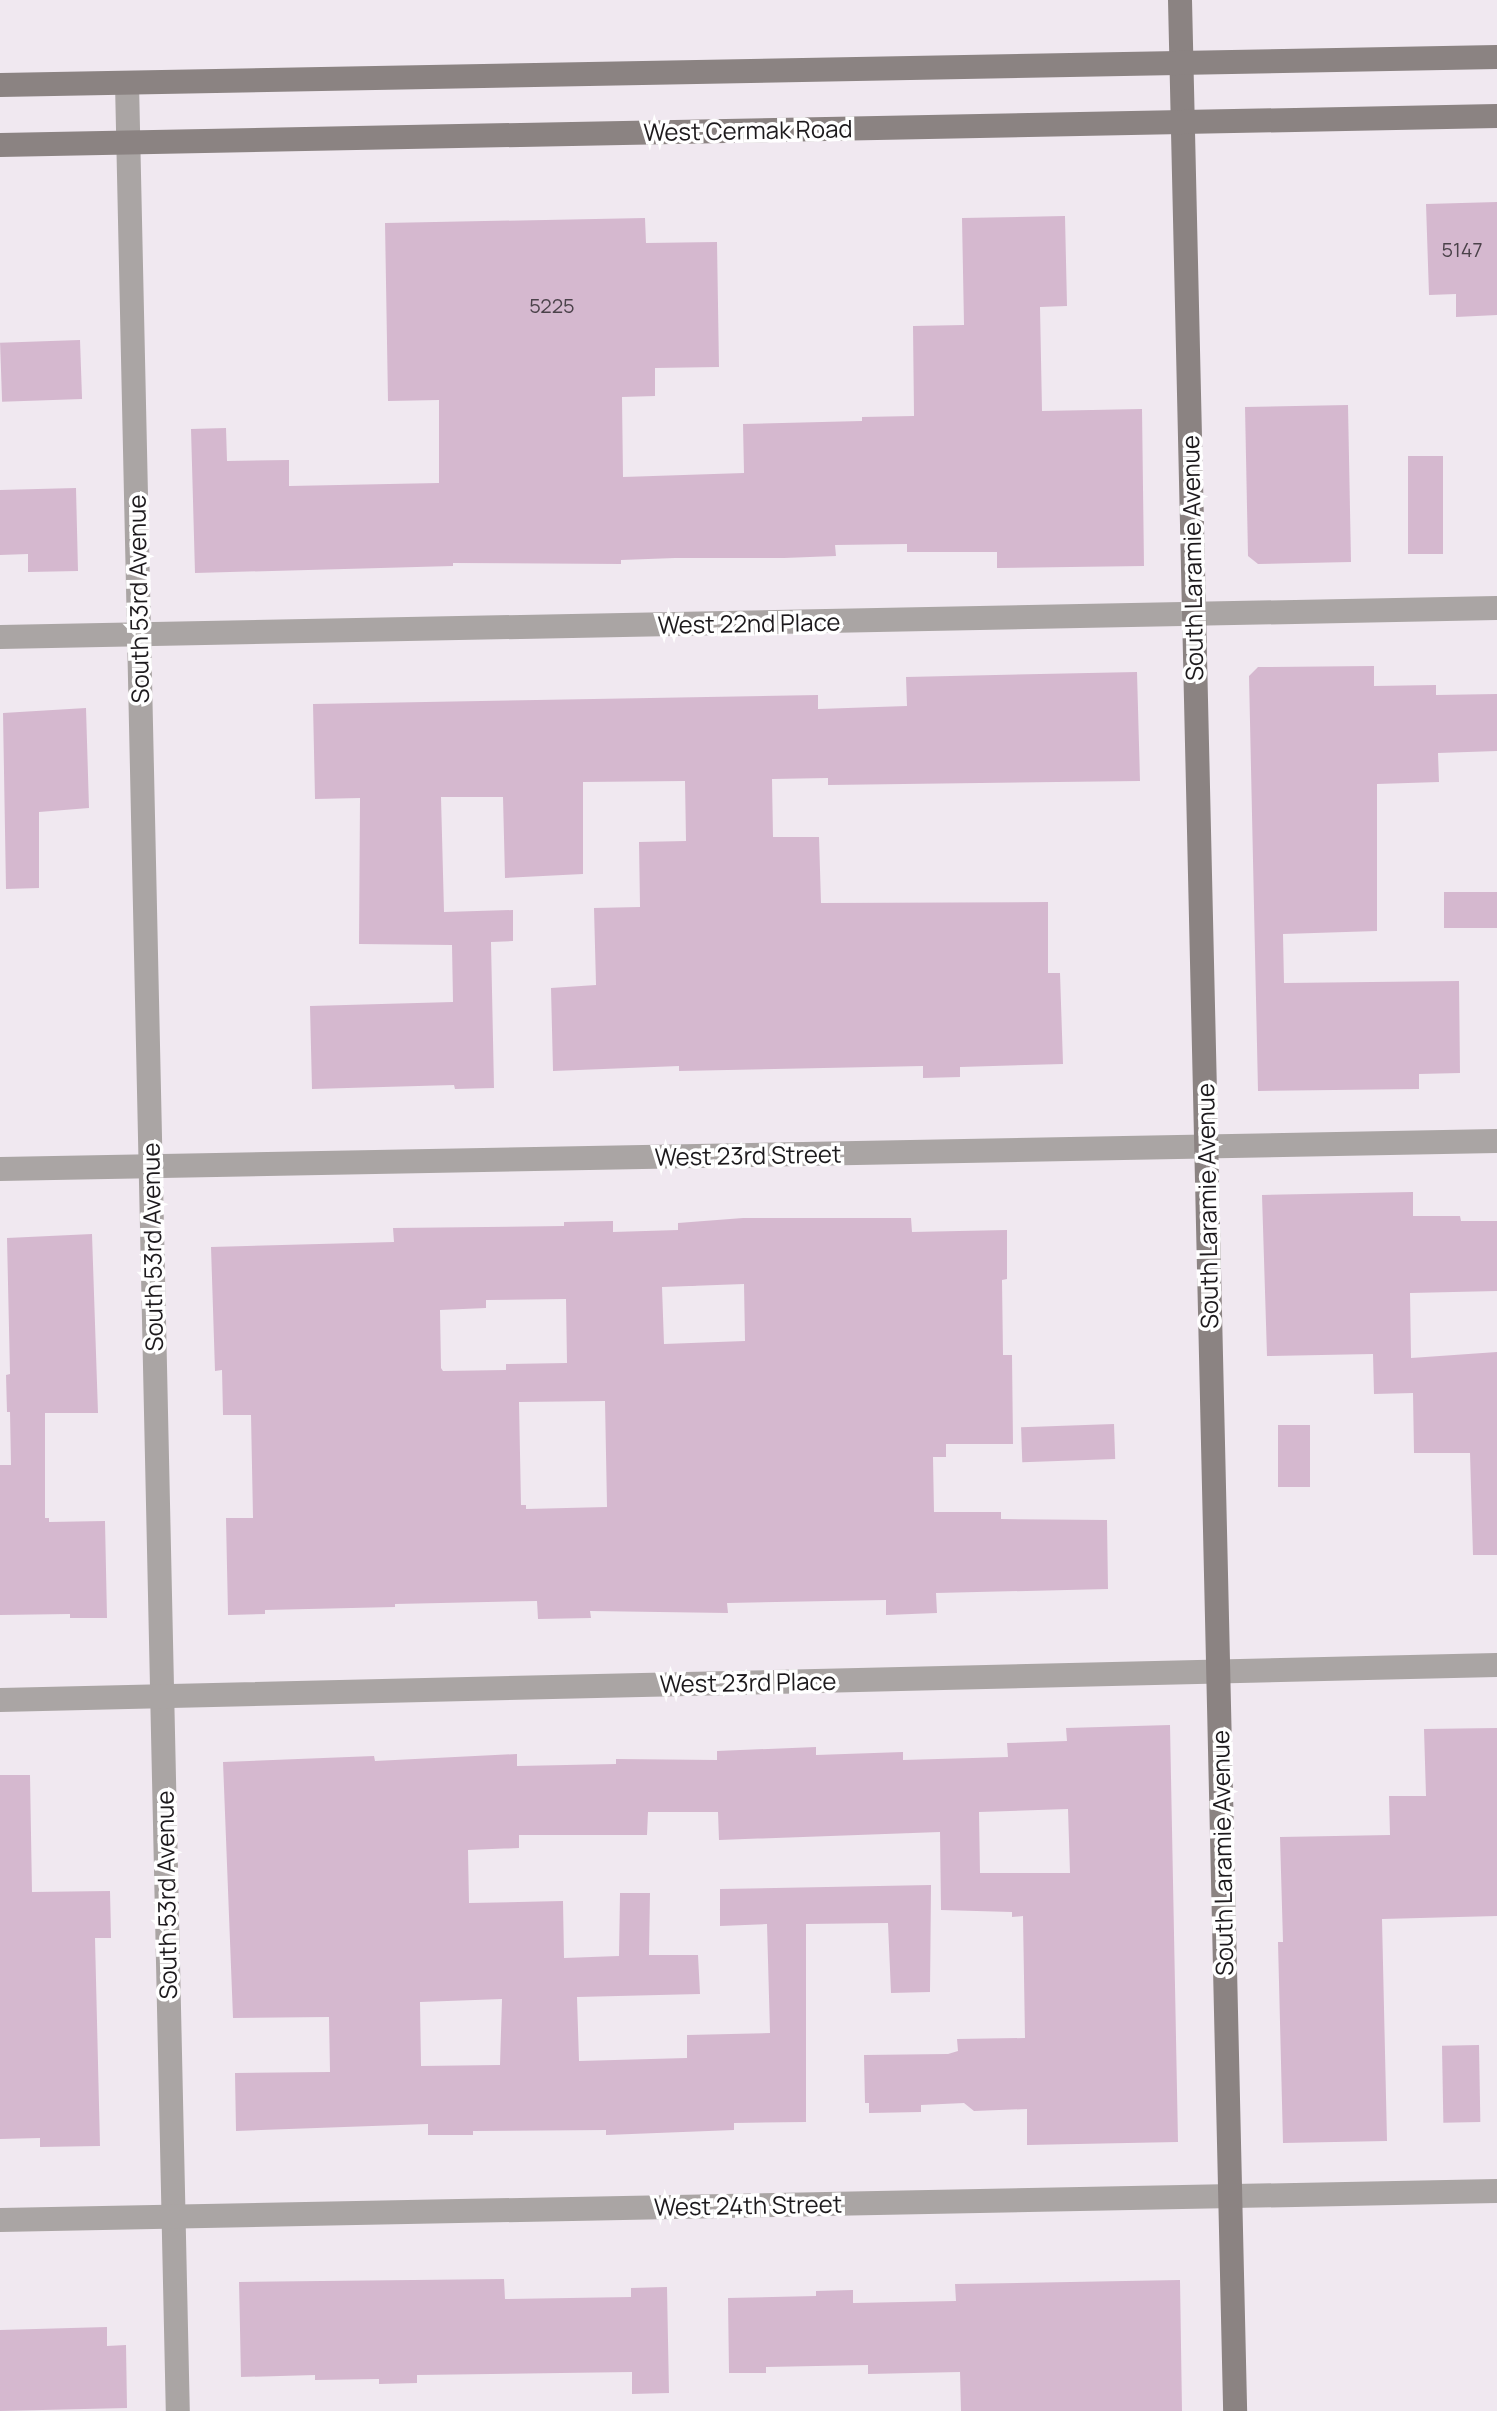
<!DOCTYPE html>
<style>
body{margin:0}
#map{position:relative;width:1497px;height:2411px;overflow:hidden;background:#f0e8f0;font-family:Manrope,sans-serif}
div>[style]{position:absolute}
.building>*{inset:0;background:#d5b8cf;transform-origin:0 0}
.minor>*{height:24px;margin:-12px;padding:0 12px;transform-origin:12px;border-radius:12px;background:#aaa5a4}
.secondary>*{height:24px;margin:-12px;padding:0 12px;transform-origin:12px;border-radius:12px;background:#8b8382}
span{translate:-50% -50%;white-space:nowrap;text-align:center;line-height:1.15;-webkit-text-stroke:7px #fff;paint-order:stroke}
.number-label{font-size:20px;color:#4b424a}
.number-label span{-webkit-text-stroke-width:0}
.street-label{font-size:24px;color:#1d1a1d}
</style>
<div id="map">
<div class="building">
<div style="clip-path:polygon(1497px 202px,1497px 315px,1456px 317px,1456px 294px,1429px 295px,1426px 204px)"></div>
<div style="clip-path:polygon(1065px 216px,1067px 306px,1040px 307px,1042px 411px,1142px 409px,1144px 566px,997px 568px,997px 552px,907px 552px,907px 544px,835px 545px,836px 556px,784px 558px,675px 558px,621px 560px,621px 564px,453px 563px,453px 566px,195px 573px,191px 429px,226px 428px,227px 461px,289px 460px,289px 486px,439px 483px,439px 400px,388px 401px,385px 223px,645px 218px,646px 243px,717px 242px,719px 367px,655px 368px,655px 396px,622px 397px,623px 477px,744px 473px,743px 424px,862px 421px,862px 417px,914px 416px,913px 326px,964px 325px,962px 218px)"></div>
<div style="left:80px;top:340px;width:59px;height:80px;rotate:88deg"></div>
<div style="clip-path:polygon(1348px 405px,1351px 562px,1258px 564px,1248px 556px,1245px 407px)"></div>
<div style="left:1408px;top:456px;width:35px;height:98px"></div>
<div style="clip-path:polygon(76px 488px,78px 571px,28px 572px,28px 554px,0 555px,0 490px)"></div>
<div style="clip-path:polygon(1374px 666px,1374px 686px,1436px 685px,1436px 695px,1497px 694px,1497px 751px,1438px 753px,1439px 782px,1377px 784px,1377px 931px,1283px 934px,1284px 983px,1459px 981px,1460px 1073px,1419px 1074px,1419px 1089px,1258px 1091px,1249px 676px,1258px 667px)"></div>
<div style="clip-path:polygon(1137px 672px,1140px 781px,828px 785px,828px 778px,772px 779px,773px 837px,819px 837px,821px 903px,1048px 902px,1048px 973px,1060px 973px,1063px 1064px,960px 1067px,960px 1077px,923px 1078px,923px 1066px,679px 1071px,679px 1066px,553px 1071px,551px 988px,596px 985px,594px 908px,640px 907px,639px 842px,686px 841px,685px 781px,583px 782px,583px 874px,505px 878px,503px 797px,441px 797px,444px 912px,513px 910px,513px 941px,491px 942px,494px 1088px,455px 1089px,454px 1085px,312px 1089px,310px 1006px,453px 1002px,452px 945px,359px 944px,360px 798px,315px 799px,313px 704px,818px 695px,818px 709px,907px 706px,906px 677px)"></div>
<div style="clip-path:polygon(86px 708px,89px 808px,39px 812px,39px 888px,6px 889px,3px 713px)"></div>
<div style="left:1497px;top:892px;width:36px;height:53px;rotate:90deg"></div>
<div style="clip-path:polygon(1413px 1192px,1413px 1216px,1460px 1216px,1461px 1221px,1497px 1221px,1497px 1291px,1410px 1293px,1411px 1358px,1497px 1352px,1497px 1555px,1473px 1555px,1470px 1453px,1414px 1453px,1413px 1393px,1374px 1394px,1373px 1354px,1267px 1356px,1262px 1195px)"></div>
<div style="clip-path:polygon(evenodd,743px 1218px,911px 1218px,912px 1232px,1007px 1230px,1007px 1279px,1002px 1280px,1003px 1355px,1012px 1355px,1013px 1444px,946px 1444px,946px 1457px,933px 1457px,934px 1512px,1001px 1512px,1001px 1519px,1107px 1520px,1108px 1589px,936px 1593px,937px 1613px,886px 1615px,886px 1600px,727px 1603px,728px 1613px,590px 1611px,591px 1618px,538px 1619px,537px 1601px,395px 1604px,395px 1607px,265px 1610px,265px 1614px,228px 1615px,226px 1518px,253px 1518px,251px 1415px,223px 1415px,222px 1370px,215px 1371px,211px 1247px,394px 1242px,393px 1228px,564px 1226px,564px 1222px,613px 1221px,613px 1232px,678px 1230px,678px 1223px,743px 1218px,744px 1284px,745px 1341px,664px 1344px,662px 1287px,744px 1284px,743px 1218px,566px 1299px,567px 1363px,506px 1364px,506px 1370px,443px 1371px,441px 1368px,440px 1310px,486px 1308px,486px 1300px,566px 1299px,743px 1218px,605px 1401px,607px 1507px,526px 1509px,526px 1505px,521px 1505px,519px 1402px,605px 1401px)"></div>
<div style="clip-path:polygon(92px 1234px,98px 1413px,45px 1413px,45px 1518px,49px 1518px,49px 1522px,105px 1521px,107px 1618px,70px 1618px,70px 1614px,0 1615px,0 1465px,11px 1465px,10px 1412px,7px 1412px,6px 1375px,10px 1374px,7px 1238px)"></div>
<div style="left:1114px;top:1424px;width:35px;height:93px;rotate:88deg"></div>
<div style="left:1278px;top:1425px;width:32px;height:62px"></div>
<div style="clip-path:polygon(evenodd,1170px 1725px,1178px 2142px,1027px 2145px,1027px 2109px,974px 2111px,964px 2103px,921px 2105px,921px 2112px,869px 2113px,869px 2103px,865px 2103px,864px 2055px,948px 2054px,958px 2051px,957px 2039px,1025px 2038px,1023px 1916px,1012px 1917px,1012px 1912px,941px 1910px,940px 1832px,719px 1840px,718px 1812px,648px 1812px,647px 1835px,519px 1835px,519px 1848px,468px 1850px,469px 1903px,563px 1901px,564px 1958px,619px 1956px,620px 1893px,650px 1893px,649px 1955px,698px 1955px,700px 1994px,577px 1997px,579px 2061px,687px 2058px,687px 2035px,770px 2033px,767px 1924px,720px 1926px,720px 1889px,931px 1885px,930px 1992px,891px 1993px,888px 1923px,806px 1924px,806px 2122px,734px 2123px,734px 2130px,606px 2135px,606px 2130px,473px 2131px,473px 2135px,428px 2135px,428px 2124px,236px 2131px,235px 2073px,330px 2072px,329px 2017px,233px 2018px,223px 1762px,374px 1756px,375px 1761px,517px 1754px,517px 1766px,616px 1764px,616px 1759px,717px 1760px,717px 1751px,816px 1747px,816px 1755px,903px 1752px,903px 1760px,1008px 1757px,1007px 1743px,1067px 1741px,1066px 1728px,1170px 1725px,1068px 1809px,1070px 1873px,980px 1873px,979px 1812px,1068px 1809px,1170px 1725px,502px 1999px,500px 2065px,421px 2066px,420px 2002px,502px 1999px)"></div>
<div style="clip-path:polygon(1497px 1728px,1497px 1916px,1382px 1919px,1387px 2141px,1283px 2143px,1278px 1942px,1283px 1942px,1280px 1837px,1390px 1835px,1389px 1796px,1426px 1796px,1424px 1729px)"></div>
<div style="clip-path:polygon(0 1775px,30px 1775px,32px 1892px,110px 1891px,111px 1938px,95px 1938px,100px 2146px,40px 2147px,40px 2138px,0 2139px)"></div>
<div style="left:1479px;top:2045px;width:77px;height:37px;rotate:89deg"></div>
<div style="clip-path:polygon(504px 2279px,505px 2299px,631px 2297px,631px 2288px,667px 2287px,669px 2393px,632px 2394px,632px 2372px,417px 2375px,417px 2383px,379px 2384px,379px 2379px,315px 2380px,315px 2375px,241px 2377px,239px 2282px)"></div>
<div style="clip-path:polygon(1180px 2280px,1182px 2411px,961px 2411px,960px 2372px,868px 2374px,868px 2365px,766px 2367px,766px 2373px,729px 2373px,728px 2298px,816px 2296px,816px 2291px,853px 2290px,853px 2303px,956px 2301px,955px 2284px)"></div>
<div style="clip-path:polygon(107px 2327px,107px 2346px,126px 2345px,127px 2408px,0 2411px,0 2330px)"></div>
</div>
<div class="minor">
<div style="left:127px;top:83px;width:2329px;rotate:88.75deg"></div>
<div style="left:0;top:637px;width:1497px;rotate:-1.11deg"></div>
<div style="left:0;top:1169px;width:1497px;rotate:-1.07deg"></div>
<div style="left:0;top:1700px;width:1497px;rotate:-1.34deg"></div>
<div style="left:0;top:2220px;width:1497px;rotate:-1.11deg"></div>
</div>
<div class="secondary">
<div style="left:1180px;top:0;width:2412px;rotate:88.69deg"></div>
<div style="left:0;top:85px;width:1497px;rotate:-1.07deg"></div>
<div style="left:0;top:145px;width:1497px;rotate:-1.11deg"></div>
</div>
<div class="number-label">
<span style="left:1462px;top:249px">5147</span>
<span style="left:552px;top:305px">5225</span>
</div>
<div class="street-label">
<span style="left:748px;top:130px;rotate:-1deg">West Cermak Road</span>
<span style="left:1192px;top:558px;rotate:-91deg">South Laramie Avenue</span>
<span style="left:138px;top:599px;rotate:-91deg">South 53rd Avenue</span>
<span style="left:749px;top:623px;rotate:-1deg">West 22nd Place</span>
<span style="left:748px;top:1155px;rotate:-1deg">West 23rd Street</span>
<span style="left:1207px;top:1206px;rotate:-91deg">South Laramie Avenue</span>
<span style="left:152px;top:1247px;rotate:-91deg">South 53rd Avenue</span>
<span style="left:748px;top:1682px;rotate:-1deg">West 23rd Place</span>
<span style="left:1222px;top:1853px;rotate:-91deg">South Laramie Avenue</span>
<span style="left:166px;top:1895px;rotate:-91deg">South 53rd Avenue</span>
<span style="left:748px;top:2205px;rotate:-1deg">West 24th Street</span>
</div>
</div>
